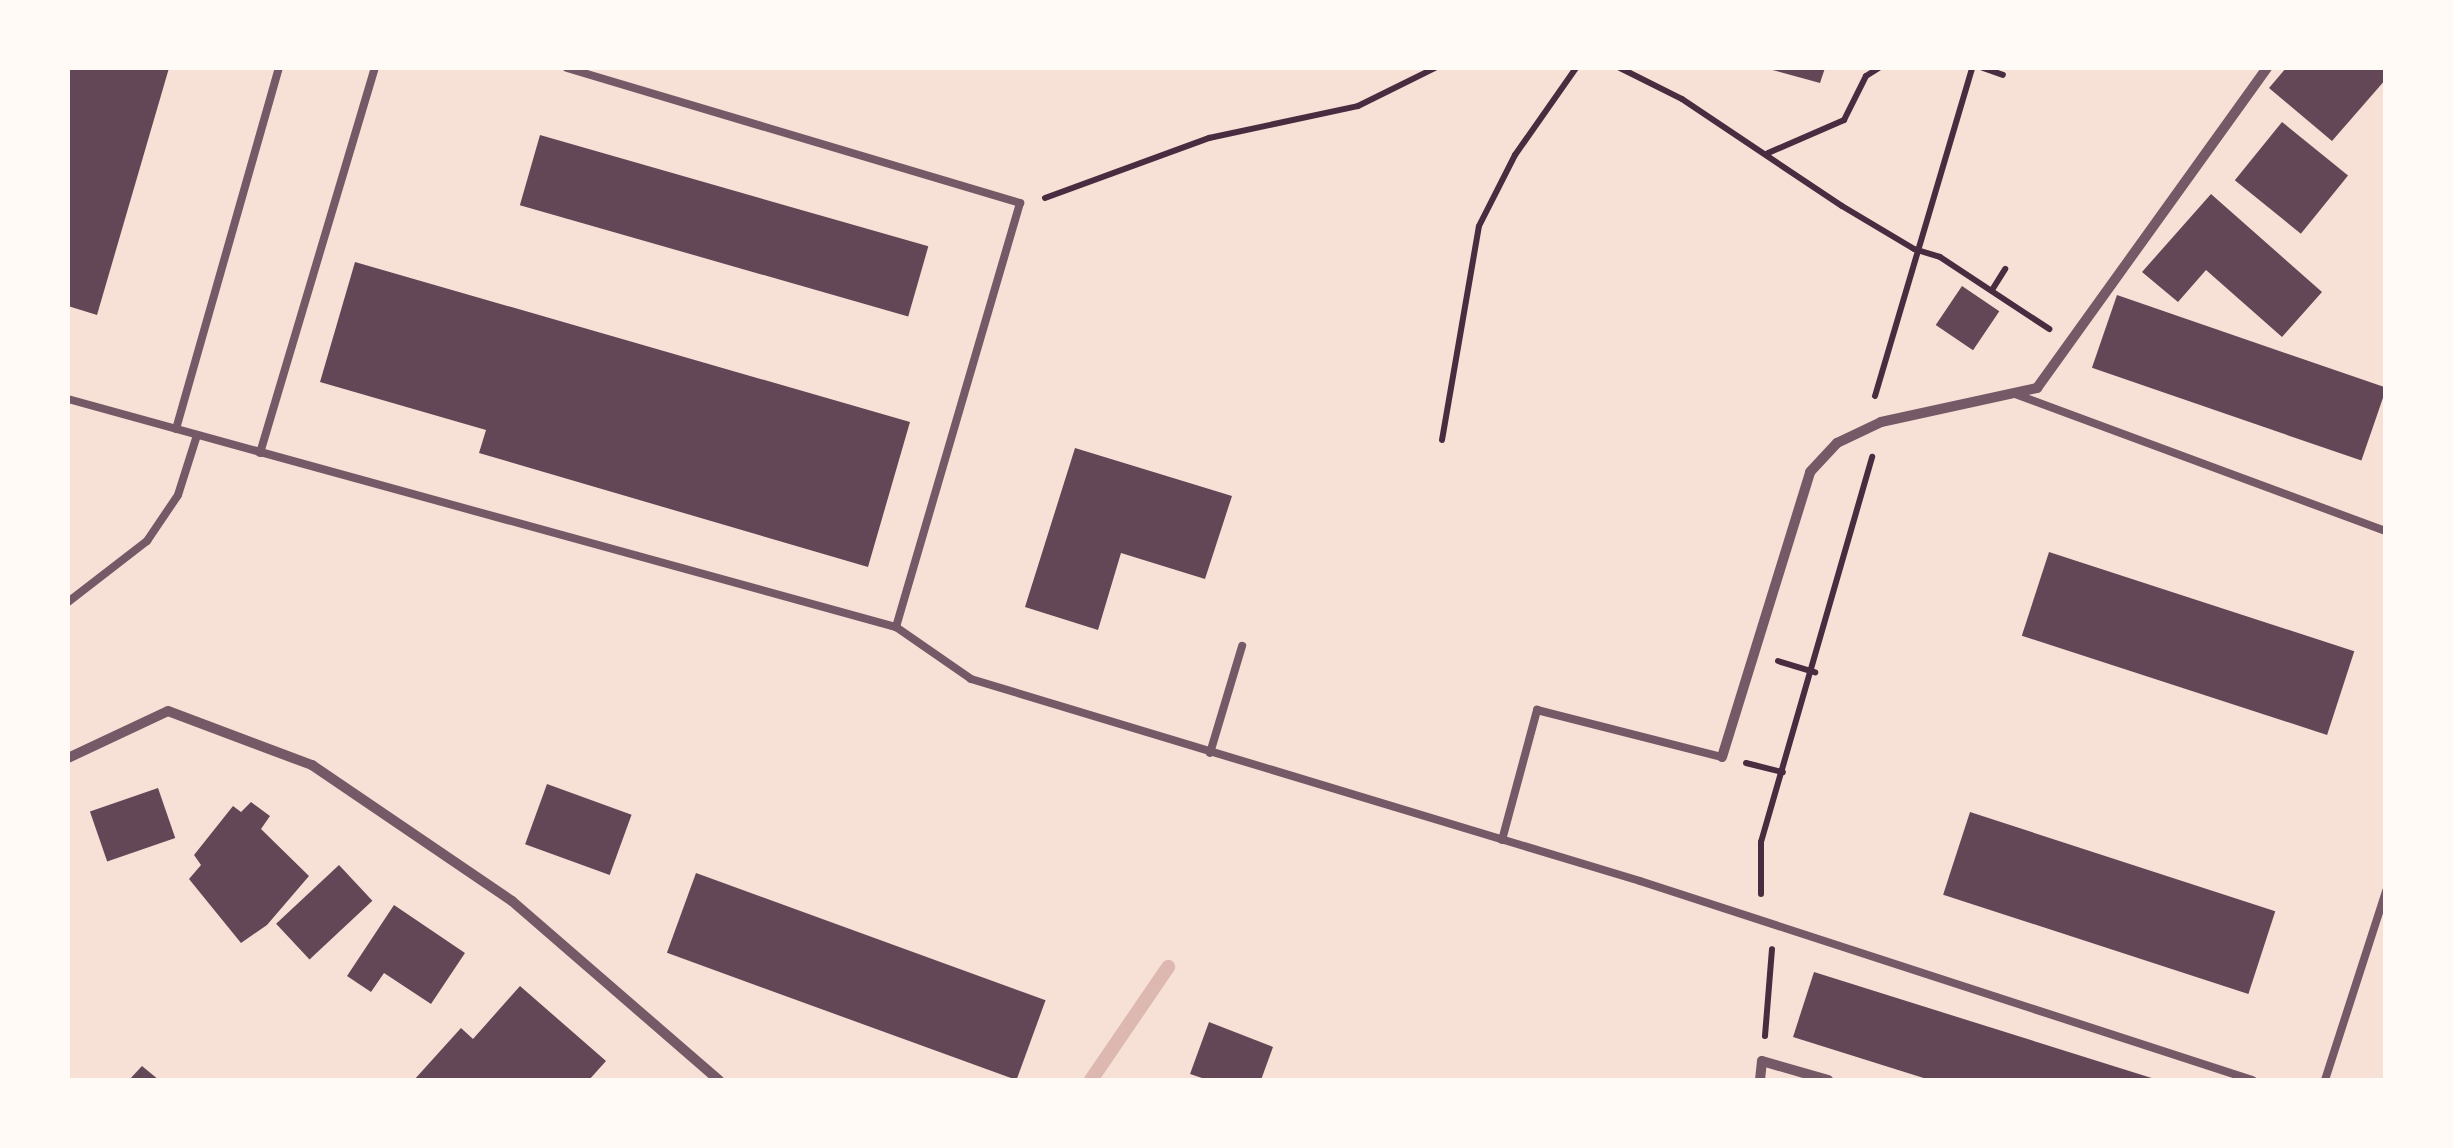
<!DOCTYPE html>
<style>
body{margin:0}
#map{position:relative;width:2453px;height:1148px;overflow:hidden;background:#f7e1d7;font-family:"IBM Plex Sans",sans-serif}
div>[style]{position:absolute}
.stream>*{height:14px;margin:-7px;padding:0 7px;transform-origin:7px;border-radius:7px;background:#dcb8b0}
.building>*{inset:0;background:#644757;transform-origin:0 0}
.path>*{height:6px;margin:-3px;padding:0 3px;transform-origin:3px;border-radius:3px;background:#4a2c40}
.service>*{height:8px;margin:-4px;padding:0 4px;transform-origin:4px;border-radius:4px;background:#755966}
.minor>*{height:10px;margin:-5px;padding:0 5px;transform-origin:5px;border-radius:5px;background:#755966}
span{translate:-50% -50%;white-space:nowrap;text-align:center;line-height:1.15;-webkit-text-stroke:10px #fffaf5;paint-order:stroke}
.frame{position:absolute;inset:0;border:70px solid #fffaf5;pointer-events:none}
</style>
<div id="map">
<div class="stream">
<div style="left:1091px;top:1080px;width:137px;rotate:-55.7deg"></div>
</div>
<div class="building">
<div style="clip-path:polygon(68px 68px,169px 68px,97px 315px,68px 306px)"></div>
<div style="clip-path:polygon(2286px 68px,2386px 68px,2386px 79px,2332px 141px,2269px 88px)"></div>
<div style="clip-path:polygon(1769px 69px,1769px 68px,1825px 68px,1820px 83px)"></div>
<div style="left:2282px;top:122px;width:85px;height:75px;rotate:39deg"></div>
<div style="left:540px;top:135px;width:404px;height:73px;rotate:16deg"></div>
<div style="clip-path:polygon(2211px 194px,2322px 292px,2282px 337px,2206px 270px,2178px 302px,2142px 272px)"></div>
<div style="clip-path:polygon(355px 262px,910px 422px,868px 567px,479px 453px,486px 430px,320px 382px)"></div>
<div style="left:1962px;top:286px;width:45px;height:47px;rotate:34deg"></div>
<div style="left:2117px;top:295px;width:285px;height:77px;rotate:19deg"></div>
<div style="clip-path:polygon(1075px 448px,1232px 496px,1205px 579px,1121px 553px,1098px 630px,1025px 607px)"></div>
<div style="left:2049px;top:552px;width:321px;height:88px;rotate:18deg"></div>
<div style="left:547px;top:784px;width:90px;height:64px;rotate:20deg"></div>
<div style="left:158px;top:788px;width:53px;height:72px;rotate:71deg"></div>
<div style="clip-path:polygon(251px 802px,270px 816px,261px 829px,309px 876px,267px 925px,241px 943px,189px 879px,201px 865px,194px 855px,233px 806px,241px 812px)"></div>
<div style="left:1970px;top:812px;width:321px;height:87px;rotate:18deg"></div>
<div style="left:339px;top:865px;width:49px;height:86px;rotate:47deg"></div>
<div style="left:696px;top:873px;width:372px;height:85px;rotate:20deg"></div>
<div style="clip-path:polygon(394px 905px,465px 953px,431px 1004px,384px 973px,371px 992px,347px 976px)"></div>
<div style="clip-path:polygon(1814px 972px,2158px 1080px,1930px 1080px,1793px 1037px)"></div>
<div style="clip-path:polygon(520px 986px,606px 1061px,589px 1080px,414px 1080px,461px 1028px,473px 1039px)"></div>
<div style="clip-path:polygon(1209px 1022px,1273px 1047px,1261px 1080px,1208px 1080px,1190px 1074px)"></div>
<div style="clip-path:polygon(142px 1066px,159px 1080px,129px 1080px)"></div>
</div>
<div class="path">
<div style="left:1620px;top:68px;width:69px;rotate:26.6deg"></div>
<div style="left:1682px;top:99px;width:192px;rotate:33.8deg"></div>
<div style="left:1842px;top:206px;width:84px;rotate:30.8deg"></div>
<div style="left:1914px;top:249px;width:27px;rotate:17deg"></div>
<div style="left:1940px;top:257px;width:131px;rotate:33.4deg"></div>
<div style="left:1983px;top:68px;width:21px;rotate:19deg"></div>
<div style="left:1768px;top:153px;width:83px;rotate:-23.5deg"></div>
<div style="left:1844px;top:120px;width:49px;rotate:-63.4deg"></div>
<div style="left:1866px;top:76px;width:15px;rotate:-32deg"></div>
<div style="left:1045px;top:198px;width:175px;rotate:-20.1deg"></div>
<div style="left:1209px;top:138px;width:152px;rotate:-12.1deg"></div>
<div style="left:1358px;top:106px;width:86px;rotate:-26.3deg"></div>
<div style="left:1992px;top:290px;width:25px;rotate:-58deg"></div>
<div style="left:1875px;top:396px;width:342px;rotate:-73.5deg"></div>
<div style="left:1442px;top:440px;width:217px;rotate:-80.2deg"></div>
<div style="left:1479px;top:226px;width:80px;rotate:-63.1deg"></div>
<div style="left:1515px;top:155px;width:106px;rotate:-55deg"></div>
<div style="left:1778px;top:661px;width:39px;rotate:17deg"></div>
<div style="left:1746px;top:763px;width:38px;rotate:14deg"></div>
<div style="left:1761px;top:894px;width:52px;rotate:-90deg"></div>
<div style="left:1761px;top:842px;width:401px;rotate:-73.9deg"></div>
<div style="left:1765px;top:1036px;width:87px;rotate:-85.4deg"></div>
</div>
<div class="service">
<div style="left:567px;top:68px;width:473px;rotate:16.6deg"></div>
<div style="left:1020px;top:203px;width:442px;rotate:106.3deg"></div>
<div style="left:2015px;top:394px;width:395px;rotate:20.3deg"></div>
<div style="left:68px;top:399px;width:859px;rotate:15.4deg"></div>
<div style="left:896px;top:627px;width:91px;rotate:34.7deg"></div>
<div style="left:971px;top:679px;width:699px;rotate:16.8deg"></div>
<div style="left:1640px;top:881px;width:644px;rotate:18.01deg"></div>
<div style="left:176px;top:429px;width:375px;rotate:-74.1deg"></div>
<div style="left:260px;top:453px;width:402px;rotate:-73.4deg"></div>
<div style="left:68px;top:602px;width:100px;rotate:-37.7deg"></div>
<div style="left:147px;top:541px;width:55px;rotate:-56deg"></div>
<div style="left:178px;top:495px;width:63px;rotate:-72.4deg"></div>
<div style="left:1210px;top:753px;width:112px;rotate:-73.3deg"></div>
<div style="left:1502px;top:840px;width:135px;rotate:-74.9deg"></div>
<div style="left:1537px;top:710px;width:191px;rotate:14.3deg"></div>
<div style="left:2325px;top:1080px;width:199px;rotate:-72.1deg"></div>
</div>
<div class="minor">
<div style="left:1722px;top:757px;width:298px;rotate:-72.8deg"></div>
<div style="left:1810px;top:472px;width:40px;rotate:-47deg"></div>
<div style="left:1837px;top:443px;width:49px;rotate:-25.5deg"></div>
<div style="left:1881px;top:422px;width:160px;rotate:-12.3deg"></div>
<div style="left:2037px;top:388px;width:394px;rotate:-54.3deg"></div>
<div style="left:68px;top:758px;width:110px;rotate:-25.2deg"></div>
<div style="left:168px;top:711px;width:154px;rotate:20.6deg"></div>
<div style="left:312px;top:765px;width:242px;rotate:34.2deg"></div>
<div style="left:512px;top:901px;width:274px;rotate:40.9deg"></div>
<div style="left:1760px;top:1080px;width:19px;rotate:-84deg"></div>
<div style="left:1762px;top:1061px;width:69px;rotate:16.1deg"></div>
</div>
<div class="frame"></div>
</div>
